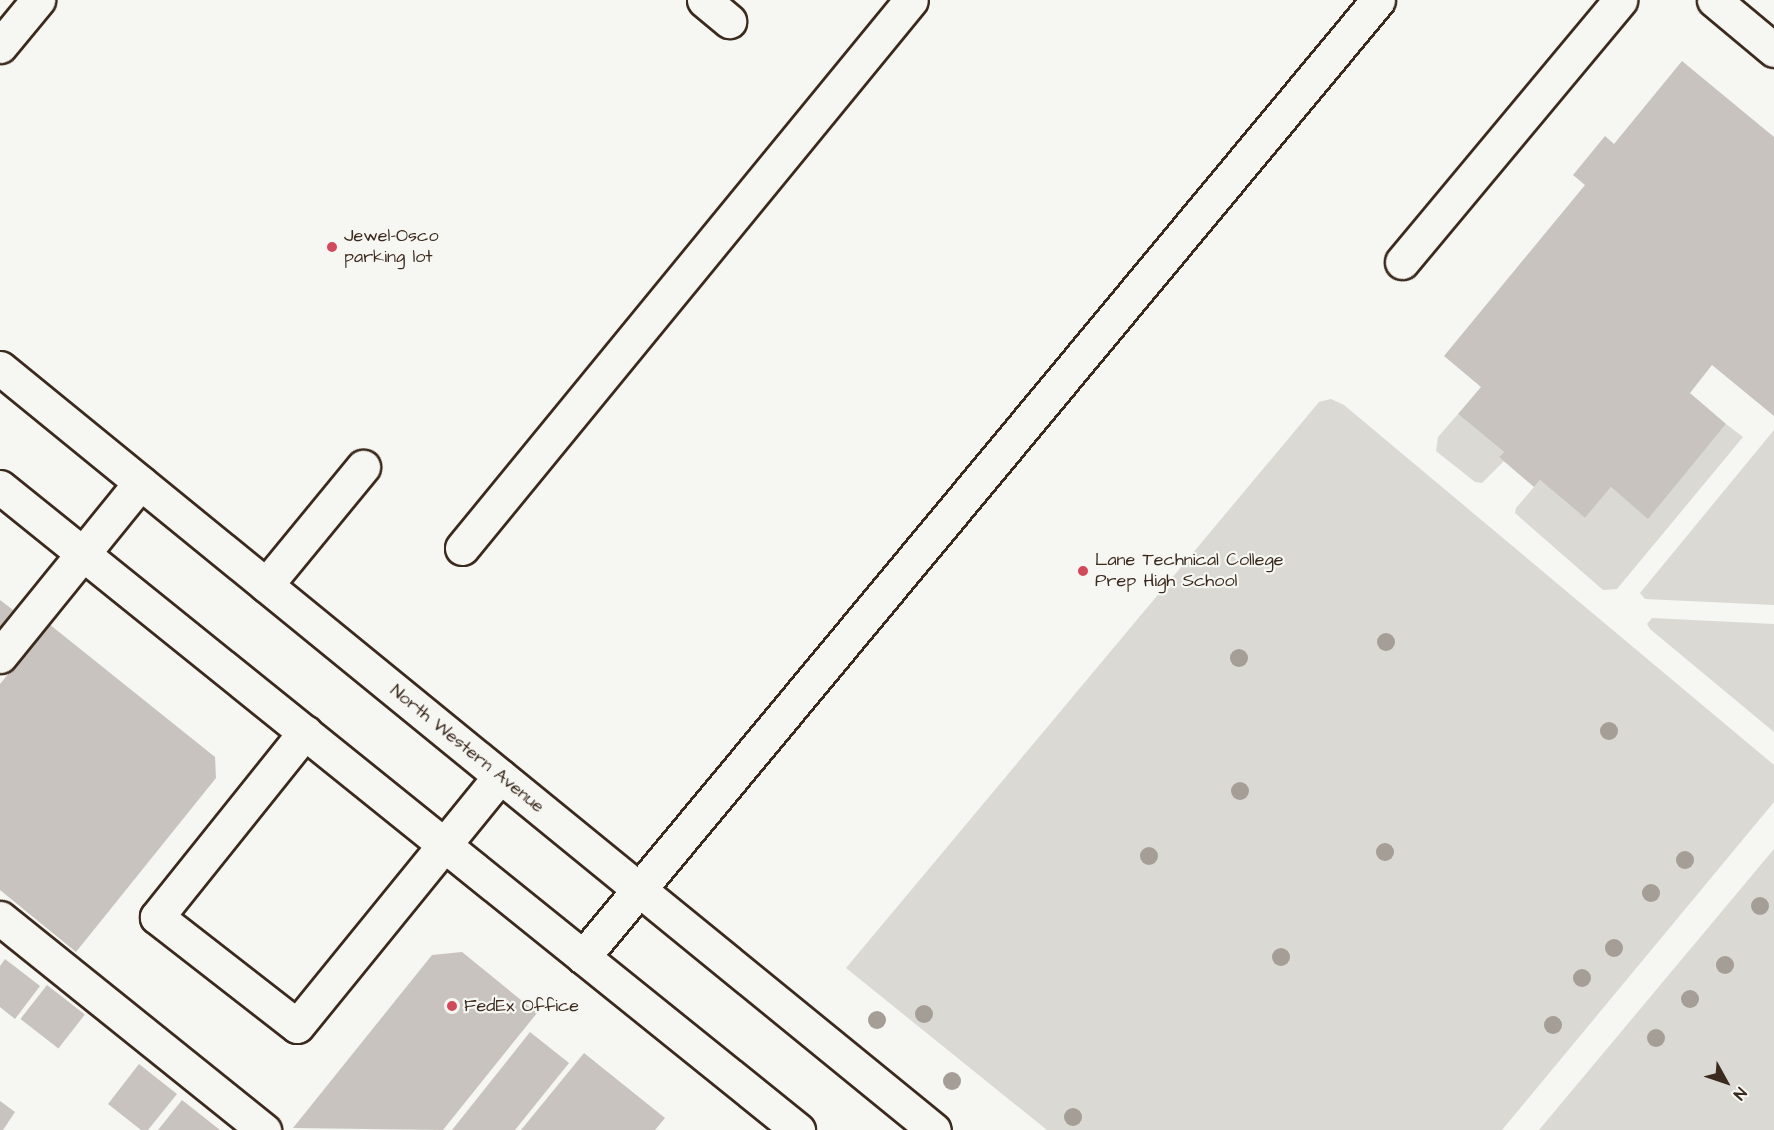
<!DOCTYPE html>
<style>
body{margin:0}
#map{position:relative;width:1774px;height:1130px;overflow:hidden;background:#f6f6f2;font-family:"Architects Daughter",sans-serif}
div>[style]{position:absolute}
.green>*{inset:0;background:#dad9d3}
.building>*{inset:0;background:#c8c3be;transform-origin:0 0}
.roads{filter:drop-shadow(2px 0 #3b2a1e) drop-shadow(-2px 0 #3b2a1e) drop-shadow(0 2px #3b2a1e) drop-shadow(0 -2px #3b2a1e)}
.minor>*{height:33px;margin:-16.5px;padding:0 16.5px;transform-origin:16.5px;border-radius:16.5px;background:#f6f6f2}
.major>*{height:33px;margin:-16.5px;padding:0 16.5px;transform-origin:16.5px;border-radius:16.5px;background:#f6f6f2}
.trees>*{width:18px;height:18px;margin:-9px;border-radius:50%;background:#a59e96}
.dots>*{width:16px;height:16px;translate:-50% -50%;box-sizing:border-box;border:3px solid #f6f6f2;border-radius:50%}
span{translate:-50% -50%;white-space:nowrap;text-align:center;line-height:1.15;-webkit-text-stroke:4.5px #f6f6f2;paint-order:stroke}
.poi-label{font-size:18px;color:#3b2a1e}
.left{translate:0 -50%;text-align:left}
.street-label{font-size:18px;color:#3b2a1e}
.north{position:absolute;left:1696px;top:1052px;width:60px;height:60px;-webkit-text-stroke:4px #f6f6f2;paint-order:stroke;rotate:130deg;font-size:16px;font-weight:700;line-height:24px;text-align:center;color:#3b2a1e}
.north::after{content:'';display:block;margin:auto;width:21px;height:27px;background:#3b2a1e;clip-path:polygon(50% 0,100% 100%,50% 72%,0 100%)}
</style>
<div id="map">
<div class="green">
<div style="clip-path:polygon(1331px 399px,1344px 405px,1774px 765px,1774px 802px,1502px 1130px,1047px 1130px,846px 968px,1319px 402px)"></div>
<div style="clip-path:polygon(1458px 414px,1504px 452px,1499px 457px,1504px 461px,1482px 483px,1475px 482px,1436px 451px,1438px 437px)"></div>
<div style="clip-path:polygon(1726px 424px,1743px 437px,1617px 589px,1603px 590px,1515px 513px,1516px 508px,1540px 480px,1585px 518px,1611px 487px,1648px 518px)"></div>
<div style="clip-path:polygon(1774px 430px,1774px 605px,1645px 599px,1640px 593px)"></div>
<div style="clip-path:polygon(1652px 618px,1774px 624px,1774px 732px,1650px 629px,1647px 624px)"></div>
<div style="clip-path:polygon(1774px 849px,1774px 1130px,1539px 1130px)"></div>
</div>
<div class="building">
<div style="clip-path:polygon(1682px 61px,1774px 137px,1774px 416px,1712px 365px,1690px 393px,1726px 424px,1648px 519px,1611px 487px,1585px 518px,1540px 480px,1534px 487px,1499px 457px,1504px 452px,1458px 414px,1481px 387px,1444px 356px,1585px 185px,1573px 175px,1605px 136px,1614px 144px)"></div>
<div style="clip-path:polygon(0 600px,13px 610px,0 627px)"></div>
<div style="clip-path:polygon(49px 624px,215px 757px,216px 778px,76px 952px,0 890px,0 684px)"></div>
<div style="clip-path:polygon(462px 952px,537px 1013px,443px 1130px,293px 1128px,432px 955px)"></div>
<div style="clip-path:polygon(5px 959px,40px 986px,15px 1019px,0 1007px,0 966px)"></div>
<div style="left:47px;top:985px;width:48px;height:43px;rotate:38deg"></div>
<div style="clip-path:polygon(530px 1032px,569px 1063px,515px 1130px,452px 1130px)"></div>
<div style="clip-path:polygon(584px 1053px,665px 1118px,655px 1130px,521px 1130px)"></div>
<div style="clip-path:polygon(139px 1064px,177px 1094px,148px 1130px,141px 1130px,108px 1104px)"></div>
<div style="clip-path:polygon(182px 1100px,220px 1130px,158px 1130px)"></div>
<div style="clip-path:polygon(0 1101px,15px 1112px,3px 1130px,0 1130px)"></div>
</div>
<div class="roads">
<div class="minor">
<div style="left:704px;top:0;width:33px;rotate:40deg"></div>
<div style="left:1714px;top:0;width:78px;rotate:39.8deg"></div>
<div style="left:0;top:46px;width:60px;rotate:-50.4deg"></div>
<div style="left:1402px;top:262px;width:341px;rotate:-50.2deg"></div>
<div style="left:462px;top:548px;width:708px;rotate:-50.67deg"></div>
<div style="left:266px;top:585px;width:153px;rotate:-50.6deg"></div>
<div style="left:0;top:656px;width:223px;rotate:-51deg"></div>
<div style="left:305px;top:732px;width:237px;rotate:128.7deg"></div>
<div style="left:157px;top:917px;width:177px;rotate:37.9deg"></div>
<div style="left:297px;top:1026px;width:322px;rotate:-50.9deg"></div>
<div style="left:0;top:918px;width:339px;rotate:38.8deg"></div>
<div style="left:583px;top:957px;width:1244px;rotate:-50.28deg"></div>
</div>
<div class="major">
<div style="left:0;top:368px;width:1205px;rotate:39.21deg"></div>
<div style="left:0;top:487px;width:1025px;rotate:38.86deg"></div>
</div>
</div>
<div class="trees">
<div style="left:1386px;top:642px"></div>
<div style="left:1239px;top:658px"></div>
<div style="left:1609px;top:731px"></div>
<div style="left:1240px;top:791px"></div>
<div style="left:1385px;top:852px"></div>
<div style="left:1149px;top:856px"></div>
<div style="left:1685px;top:860px"></div>
<div style="left:1651px;top:893px"></div>
<div style="left:1760px;top:906px"></div>
<div style="left:1614px;top:948px"></div>
<div style="left:1281px;top:957px"></div>
<div style="left:1725px;top:965px"></div>
<div style="left:1582px;top:978px"></div>
<div style="left:1690px;top:999px"></div>
<div style="left:924px;top:1014px"></div>
<div style="left:877px;top:1020px"></div>
<div style="left:1553px;top:1025px"></div>
<div style="left:1656px;top:1038px"></div>
<div style="left:952px;top:1081px"></div>
<div style="left:1073px;top:1117px"></div>
</div>
<div class="dots">
<div style="left:332px;top:247px;background:#d1495b"></div>
<div style="left:1083px;top:571px;background:#d1495b"></div>
<div style="left:452px;top:1006px;background:#d1495b"></div>
</div>
<div class="poi-label">
<span class="left" style="left:344px;top:247px">Jewel-Osco<br>parking lot</span>
<span class="left" style="left:1095px;top:571px">Lane Technical College<br>Prep High School</span>
<span class="left" style="left:464px;top:1006px">FedEx Office</span>
</div>
<div class="street-label">
<span style="left:467px;top:749px;rotate:39deg">North Western Avenue</span>
</div>
<div class="north">N</div>
</div>
